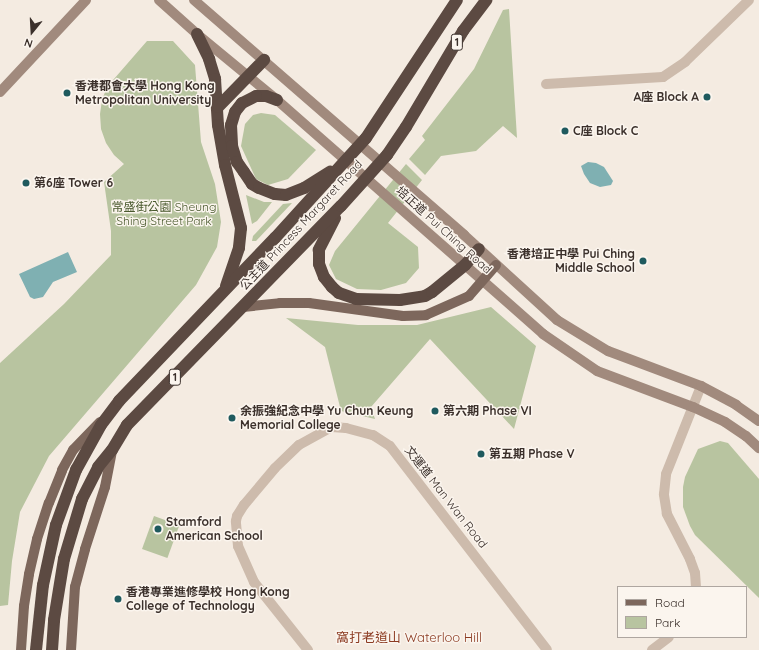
<!DOCTYPE html>
<meta charset="utf-8">
<style>
body{margin:0}
#map{position:relative;width:759px;height:650px;overflow:hidden;background:#f4ebe1;font-family:Quicksand,"Noto Sans TC",sans-serif}
div>[style]{position:absolute}
.green>*{inset:0;background:#b8c4a0;transform-origin:0 0}
.water>*{inset:0;background:#7fb0b2}
.street>*{height:10px;margin:-5px;padding:0 5px;transform-origin:5px;border-radius:5px;background:#cdbbac}
.secondary>*{height:10px;margin:-5px;padding:0 5px;transform-origin:5px;border-radius:5px;background:#a18a7d}
.primary>*{height:10px;margin:-5px;padding:0 5px;transform-origin:5px;border-radius:5px;background:#7d675c}
.highway>*{height:12px;margin:-6px;padding:0 6px;transform-origin:6px;border-radius:6px;background:#5c4a42}
.dots>*{width:11px;height:11px;translate:-50% -50%;box-sizing:border-box;border:2px solid #fbf5ee;border-radius:50%}
span{translate:-50% -50%;white-space:nowrap;text-align:center;line-height:1.15;-webkit-text-stroke:3px #fbf5ee;paint-order:stroke}
.shield-label span{padding:1px 3px;background:#fbf5ee;border:1px solid;border-radius:3px;-webkit-text-stroke-width:0}
.shield-label{font-size:11px;color:#3b302b;font-weight:700}
.poi-label{font-size:12px;color:#3b302b;font-weight:700}
.left{translate:0 -50%;text-align:left}
.right{translate:-100% -50%;text-align:right}
.park-label{font-size:12px;color:#4a5a2e}
.street-label{font-size:12px;color:#3b302b}
.neighbourhood-label{font-size:13px;color:#8c3b22}
.legend{position:absolute;left:617px;top:586px;width:130px;height:52px;box-sizing:border-box;background:#fbf5ee;border:1px solid #aea6a0;margin:0;padding:5px 7px;list-style:none;font-size:12px;color:#3b302b}
.legend li{display:flex;align-items:center;gap:8px;height:20px}
.legend b{width:20px;border:1px solid #aea6a0}
.north{position:absolute;left:12px;top:12px;width:40px;height:40px;-webkit-text-stroke:3px #fbf5ee;paint-order:stroke;rotate:198deg;font-size:11px;font-weight:700;line-height:16px;text-align:center;color:#3b302b}
.north::after{content:'';display:block;margin:auto;width:14px;height:18px;background:#3b302b;clip-path:polygon(50% 0,100% 100%,50% 72%,0 100%)}
</style>
<div id="map">
<div class="green">
<div style="clip-path:polygon(509px 9px,517px 138px,503px 126px,476px 151px,441px 156px,425px 175px,409px 159px,425px 140px,422px 136px,474px 69px,503px 10px)"></div>
<div style="clip-path:polygon(147px 41px,173px 41px,195px 65px,201px 142px,215px 184px,221px 222px,217px 247px,196px 285px,49px 456px,20px 512px,12px 561px,8px 605px,0 606px,0 363px,64px 304px,111px 255px,111px 231px,104px 182px,124px 164px,114px 155px,106px 143px,101px 129px,100px 114px,102px 100px,107px 87px)"></div>
<div style="clip-path:polygon(261px 113px,275px 115px,316px 150px,288px 179px,268px 185px,256px 179px,241px 146px,245px 124px,253px 115px)"></div>
<div style="clip-path:polygon(406px 164px,422px 180px,388px 223px,418px 247px,419px 268px,406px 283px,381px 290px,357px 289px,336px 279px,329px 265px,335px 251px)"></div>
<div style="clip-path:polygon(246px 195px,264px 202px,272px 202px,257px 221px,252px 224px)"></div>
<div style="clip-path:polygon(292px 203px,256px 241px,252px 241px,253px 236px,283px 204px)"></div>
<div style="clip-path:polygon(491px 307px,536px 346px,514px 429px,430px 339px,371px 407px,375px 419px,341px 411px,325px 347px,286px 318px,358px 325px,417px 325px)"></div>
<div style="clip-path:polygon(720px 441px,728px 443px,759px 479px,759px 598px,695px 535px,690px 526px,683px 507px,683px 487px,685px 477px,698px 449px)"></div>
<div style="left:154px;top:516px;width:27px;height:35px;rotate:20deg"></div>
</div>
<div class="water">
<div style="clip-path:polygon(588px 162px,596px 163px,604px 167px,613px 181px,611px 185px,600px 187px,590px 183px,584px 174px,581px 166px)"></div>
<div style="clip-path:polygon(68px 252px,77px 272px,53px 282px,43px 297px,34px 299px,30px 297px,19px 274px)"></div>
</div>
<div class="street">
<div style="left:546px;top:84px;width:117px;rotate:-3.4deg"></div>
<div style="left:663px;top:77px;width:27px;rotate:-34deg"></div>
<div style="left:685px;top:62px;width:89px;rotate:-44.1deg"></div>
<div style="left:696px;top:587px;width:14px;rotate:-94deg"></div>
<div style="left:695px;top:573px;width:15px;rotate:-110deg"></div>
<div style="left:690px;top:559px;width:51px;rotate:-117.1deg"></div>
<div style="left:667px;top:514px;width:20px;rotate:-99deg"></div>
<div style="left:664px;top:494px;width:20px;rotate:-84deg"></div>
<div style="left:666px;top:474px;width:95px;rotate:-68.3deg"></div>
<div style="left:308px;top:650px;width:87px;rotate:-128.5deg"></div>
<div style="left:254px;top:582px;width:39px;rotate:-114deg"></div>
<div style="left:238px;top:546px;width:25px;rotate:-95deg"></div>
<div style="left:236px;top:521px;width:5px;rotate:-79deg"></div>
<div style="left:237px;top:516px;width:13px;rotate:-58deg"></div>
<div style="left:244px;top:505px;width:48px;rotate:-50deg"></div>
<div style="left:275px;top:468px;width:33px;rotate:-44deg"></div>
<div style="left:299px;top:445px;width:38px;rotate:-29deg"></div>
<div style="left:332px;top:427px;width:14px;rotate:4deg"></div>
<div style="left:346px;top:428px;width:28px;rotate:15deg"></div>
<div style="left:373px;top:435px;width:20px;rotate:33deg"></div>
<div style="left:390px;top:446px;width:257px;rotate:52.4deg"></div>
<div style="left:652px;top:650px;width:21px;rotate:-37deg"></div>
</div>
<div class="secondary">
<div style="left:159px;top:0;width:51px;rotate:41.8deg"></div>
<div style="left:197px;top:34px;width:104px;rotate:39.5deg"></div>
<div style="left:277px;top:100px;width:354px;rotate:41.3deg"></div>
<div style="left:543px;top:334px;width:65px;rotate:34.4deg"></div>
<div style="left:597px;top:371px;width:103px;rotate:20.6deg"></div>
<div style="left:693px;top:407px;width:35px;rotate:25deg"></div>
<div style="left:725px;top:422px;width:25px;rotate:34deg"></div>
<div style="left:746px;top:436px;width:18px;rotate:43deg"></div>
<div style="left:194px;top:0;width:358px;rotate:41deg"></div>
<div style="left:464px;top:235px;width:126px;rotate:42.4deg"></div>
<div style="left:557px;top:320px;width:60px;rotate:31.3deg"></div>
<div style="left:608px;top:351px;width:99px;rotate:20.6deg"></div>
<div style="left:701px;top:386px;width:40px;rotate:28deg"></div>
<div style="left:736px;top:405px;width:28px;rotate:35deg"></div>
<div style="left:0;top:92px;width:126px;rotate:-46.9deg"></div>
</div>
<div class="primary">
<div style="left:243px;top:307px;width:37px;rotate:-6deg"></div>
<div style="left:280px;top:303px;width:29px"></div>
<div style="left:309px;top:303px;width:95px;rotate:7.9deg"></div>
<div style="left:403px;top:316px;width:23px;rotate:-2deg"></div>
<div style="left:426px;top:315px;width:47px;rotate:-23.8deg"></div>
<div style="left:469px;top:296px;width:41px;rotate:-48.9deg"></div>
<div style="left:21px;top:650px;width:44px;rotate:-86.1deg"></div>
<div style="left:24px;top:606px;width:32px;rotate:-81deg"></div>
<div style="left:29px;top:574px;width:36px;rotate:-77deg"></div>
<div style="left:37px;top:539px;width:38px;rotate:-72deg"></div>
<div style="left:49px;top:503px;width:35px;rotate:-68deg"></div>
<div style="left:62px;top:470px;width:23px;rotate:-61deg"></div>
<div style="left:73px;top:450px;width:39px;rotate:-46deg"></div>
<div style="left:71px;top:650px;width:63px;rotate:-86.4deg"></div>
<div style="left:75px;top:587px;width:39px;rotate:-75deg"></div>
<div style="left:85px;top:549px;width:65px;rotate:-72.1deg"></div>
<div style="left:105px;top:487px;width:38px;rotate:-79deg"></div>
</div>
<div class="highway">
<div style="left:197px;top:34px;width:28px;rotate:64deg"></div>
<div style="left:209px;top:59px;width:21px;rotate:73deg"></div>
<div style="left:215px;top:79px;width:46px;rotate:86.3deg"></div>
<div style="left:218px;top:125px;width:41px;rotate:80.1deg"></div>
<div style="left:225px;top:165px;width:65px;rotate:75.7deg"></div>
<div style="left:241px;top:228px;width:20px;rotate:96deg"></div>
<div style="left:239px;top:248px;width:40px;rotate:108.9deg"></div>
<div style="left:277px;top:100px;width:12px;rotate:-160deg"></div>
<div style="left:266px;top:96px;width:10px;rotate:180deg"></div>
<div style="left:256px;top:96px;width:16px;rotate:153deg"></div>
<div style="left:242px;top:103px;width:11px;rotate:128deg"></div>
<div style="left:235px;top:112px;width:14px;rotate:107deg"></div>
<div style="left:231px;top:125px;width:21px;rotate:87deg"></div>
<div style="left:232px;top:146px;width:17px;rotate:73deg"></div>
<div style="left:237px;top:162px;width:12px;rotate:55deg"></div>
<div style="left:244px;top:172px;width:14px;rotate:56deg"></div>
<div style="left:252px;top:184px;width:8px;rotate:30deg"></div>
<div style="left:259px;top:188px;width:17px;rotate:21deg"></div>
<div style="left:275px;top:194px;width:11px;rotate:5deg"></div>
<div style="left:286px;top:195px;width:19px;rotate:-21deg"></div>
<div style="left:304px;top:188px;width:31px;rotate:-32deg"></div>
<div style="left:218px;top:107px;width:66px;rotate:-45.6deg"></div>
<div style="left:335px;top:218px;width:36px;rotate:117deg"></div>
<div style="left:319px;top:250px;width:14px;rotate:90deg"></div>
<div style="left:319px;top:264px;width:14px;rotate:69deg"></div>
<div style="left:324px;top:277px;width:13px;rotate:51deg"></div>
<div style="left:332px;top:287px;width:9px;rotate:41deg"></div>
<div style="left:339px;top:293px;width:18px;rotate:19deg"></div>
<div style="left:356px;top:299px;width:44px;rotate:1.3deg"></div>
<div style="left:400px;top:300px;width:25px;rotate:-9deg"></div>
<div style="left:425px;top:296px;width:8px;rotate:-30deg"></div>
<div style="left:432px;top:292px;width:43px;rotate:-39.3deg"></div>
<div style="left:465px;top:265px;width:21px;rotate:-49deg"></div>
<div style="left:36px;top:650px;width:65px;rotate:-83.9deg"></div>
<div style="left:43px;top:585px;width:61px;rotate:-77.8deg"></div>
<div style="left:56px;top:525px;width:59px;rotate:-70deg"></div>
<div style="left:76px;top:470px;width:51px;rotate:-60.9deg"></div>
<div style="left:101px;top:425px;width:30px;rotate:-53deg"></div>
<div style="left:119px;top:401px;width:226px;rotate:-46.3deg"></div>
<div style="left:275px;top:238px;width:135px;rotate:-47.7deg"></div>
<div style="left:366px;top:138px;width:165px;rotate:-56.6deg"></div>
<div style="left:52px;top:650px;width:30px;rotate:-86deg"></div>
<div style="left:54px;top:620px;width:62px;rotate:-80.7deg"></div>
<div style="left:64px;top:559px;width:63px;rotate:-73.3deg"></div>
<div style="left:82px;top:499px;width:36px;rotate:-63deg"></div>
<div style="left:98px;top:467px;width:22px;rotate:-51deg"></div>
<div style="left:112px;top:450px;width:29px;rotate:-59deg"></div>
<div style="left:127px;top:425px;width:306px;rotate:-45.7deg"></div>
<div style="left:341px;top:206px;width:69px;rotate:-48deg"></div>
<div style="left:387px;top:155px;width:34px;rotate:-56deg"></div>
<div style="left:406px;top:127px;width:112px;rotate:-59.3deg"></div>
<div style="left:463px;top:31px;width:39px;rotate:-53deg"></div>
</div>
<div class="dots">
<div style="left:67px;top:93px;background:#1f5a5e"></div>
<div style="left:707px;top:97px;background:#1f5a5e"></div>
<div style="left:565px;top:131px;background:#1f5a5e"></div>
<div style="left:26px;top:183px;background:#1f5a5e"></div>
<div style="left:643px;top:261px;background:#1f5a5e"></div>
<div style="left:435px;top:411px;background:#1f5a5e"></div>
<div style="left:232px;top:418px;background:#1f5a5e"></div>
<div style="left:481px;top:454px;background:#1f5a5e"></div>
<div style="left:158px;top:529px;background:#1f5a5e"></div>
<div style="left:118px;top:599px;background:#1f5a5e"></div>
</div>
<div class="shield-label">
<span style="left:457px;top:42px">1</span>
<span style="left:175px;top:377px">1</span>
</div>
<div class="poi-label">
<span class="left" style="left:75px;top:93px">香港都會大學 Hong Kong<br>Metropolitan University</span>
<span class="right" style="left:699px;top:97px">A座 Block A</span>
<span class="left" style="left:573px;top:131px">C座 Block C</span>
<span class="left" style="left:34px;top:183px">第6座 Tower 6</span>
<span class="right" style="left:635px;top:261px">香港培正中學 Pui Ching<br>Middle School</span>
<span class="left" style="left:240px;top:418px">余振強紀念中學 Yu Chun Keung<br>Memorial College</span>
<span class="left" style="left:443px;top:411px">第六期 Phase VI</span>
<span class="left" style="left:489px;top:454px">第五期 Phase V</span>
<span class="left" style="left:166px;top:529px">Stamford<br>American School</span>
<span class="left" style="left:126px;top:599px">香港專業進修學校 Hong Kong<br>College of Technology</span>
</div>
<div class="park-label">
<span style="left:164px;top:214px">常盛街公園 Sheung<br>Shing Street Park</span>
</div>
<div class="street-label">
<span style="left:301px;top:225px;rotate:-47deg">公主道 Princess Margaret Road</span>
<span style="left:444px;top:230px;rotate:42deg">培正道 Pui Ching Road</span>
<span style="left:446px;top:497px;rotate:52deg">文運道 Man Wan Road</span>
</div>
<div class="neighbourhood-label">
<span style="left:409px;top:637px">窩打老道山 Waterloo Hill</span>
</div>
<ul class="legend">
<li><b style="height:5px;background:#7d675c"></b>Road</li>
<li><b style="height:11px;background:#b8c4a0"></b>Park</li>
</ul>
<div class="north">N</div>
</div>
